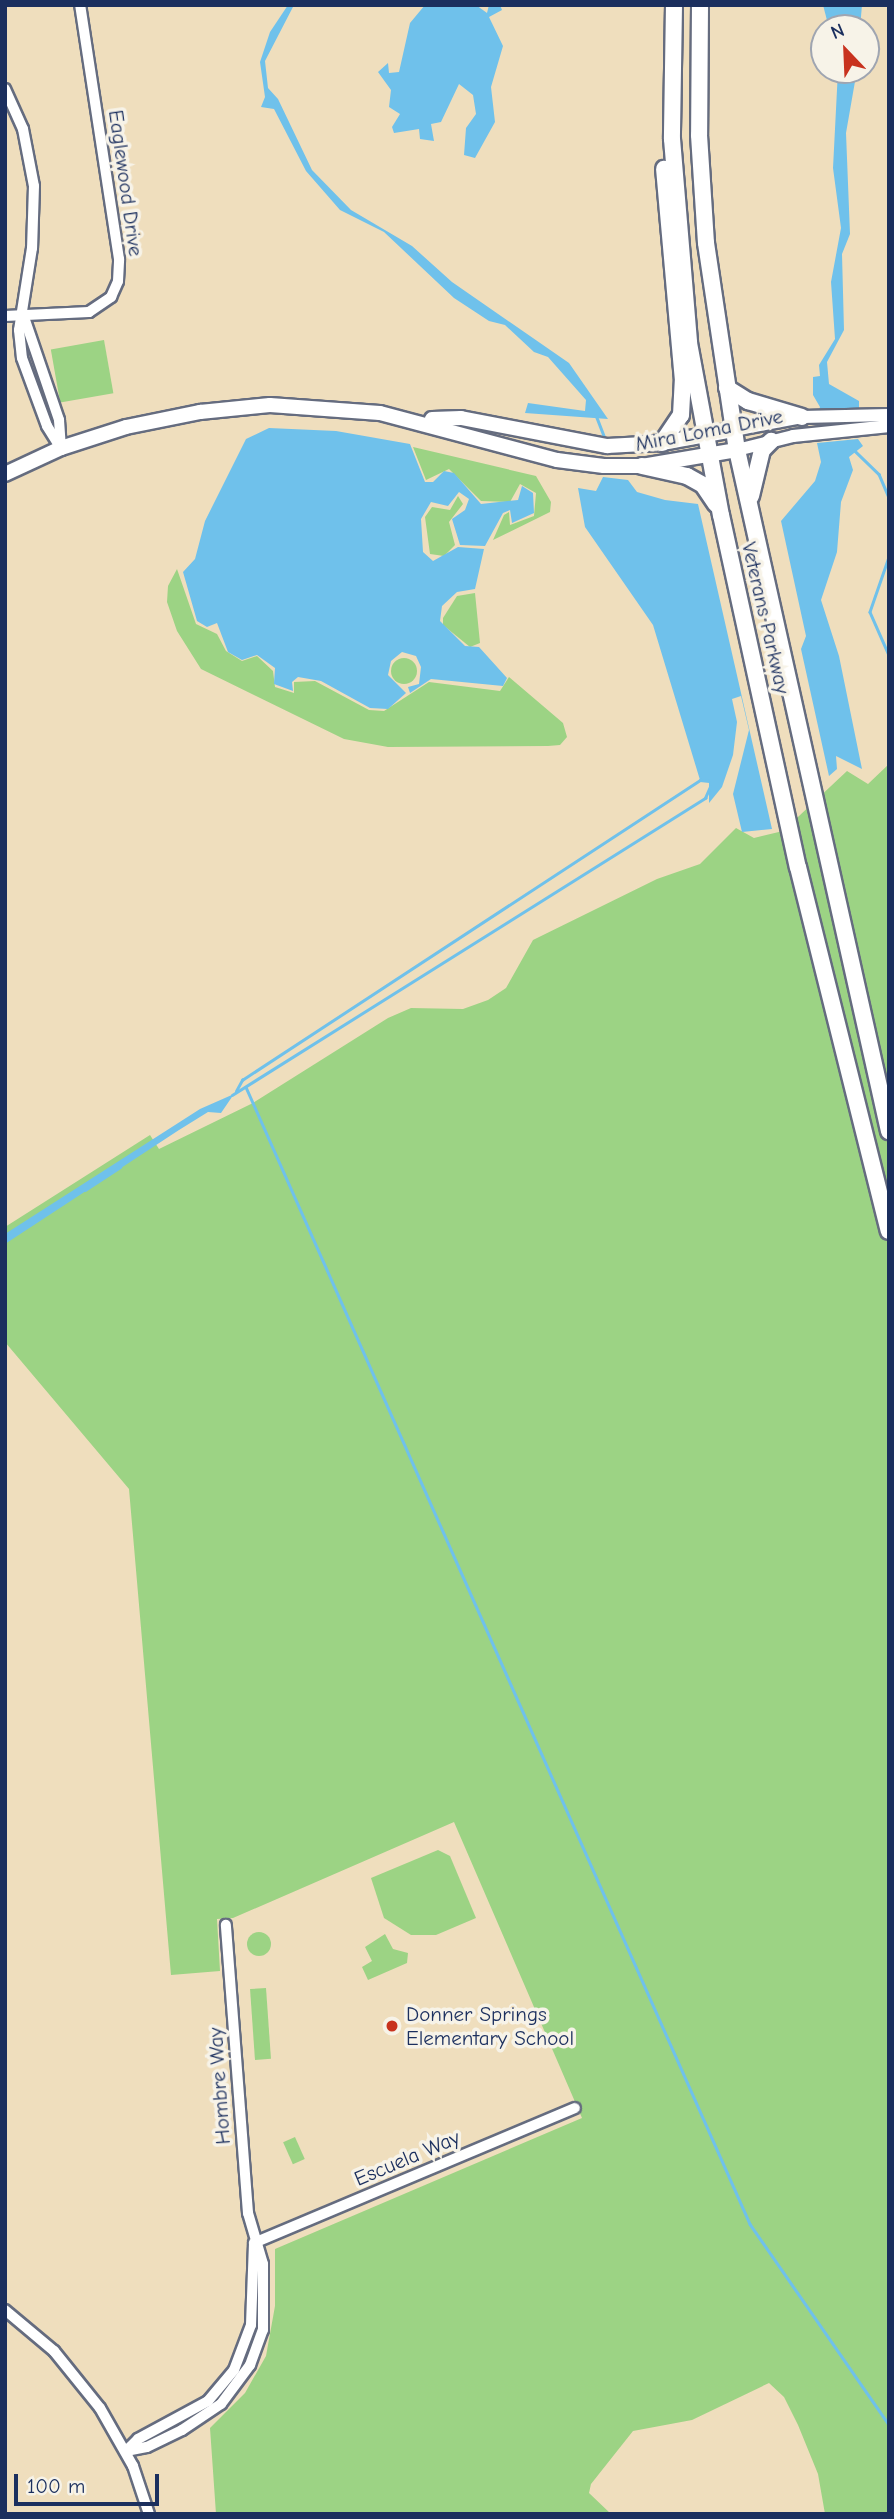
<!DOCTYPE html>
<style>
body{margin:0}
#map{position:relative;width:894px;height:2519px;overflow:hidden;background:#efdebd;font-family:"Comic Neue",sans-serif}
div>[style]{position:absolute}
.green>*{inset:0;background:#9cd384;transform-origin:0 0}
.round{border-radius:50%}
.water>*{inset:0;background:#6fc1eb}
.stream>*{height:2.5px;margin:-1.25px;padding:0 1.25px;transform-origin:1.25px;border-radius:1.25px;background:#6fc1eb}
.roads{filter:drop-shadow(2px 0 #656c7f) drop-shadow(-2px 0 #656c7f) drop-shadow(0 2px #656c7f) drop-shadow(0 -2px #656c7f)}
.minor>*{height:10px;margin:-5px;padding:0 5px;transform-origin:5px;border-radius:5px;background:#fff}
.tertiary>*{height:12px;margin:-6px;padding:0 6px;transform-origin:6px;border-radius:6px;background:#fff}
.secondary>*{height:14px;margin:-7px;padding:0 7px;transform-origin:7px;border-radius:7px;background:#fff}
.primary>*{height:16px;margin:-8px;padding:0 8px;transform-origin:8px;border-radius:8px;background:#fff}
.dots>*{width:19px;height:19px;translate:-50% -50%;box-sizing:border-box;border:4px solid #f7f3e8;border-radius:50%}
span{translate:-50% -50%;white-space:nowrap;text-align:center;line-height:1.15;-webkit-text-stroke:7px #f7f3e8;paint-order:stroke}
.street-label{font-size:21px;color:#1b2f5e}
.poi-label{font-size:21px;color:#1b2f5e}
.left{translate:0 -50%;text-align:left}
.frame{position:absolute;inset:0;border:7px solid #1b2f5e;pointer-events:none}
.north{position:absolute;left:810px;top:14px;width:70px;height:70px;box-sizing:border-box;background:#f7f3e8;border:2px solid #9fa5b1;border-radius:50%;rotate:337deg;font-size:19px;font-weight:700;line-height:28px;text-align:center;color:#1b2f5e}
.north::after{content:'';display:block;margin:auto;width:24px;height:32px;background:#c8321e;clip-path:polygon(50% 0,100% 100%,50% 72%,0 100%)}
.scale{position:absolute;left:14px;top:2474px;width:145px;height:32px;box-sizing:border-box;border:4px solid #1b2f5e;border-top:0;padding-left:9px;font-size:21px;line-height:24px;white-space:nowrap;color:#1b2f5e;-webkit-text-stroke:5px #f7f3e8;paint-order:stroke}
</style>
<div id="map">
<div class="green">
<div style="left:104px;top:340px;width:54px;height:54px;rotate:80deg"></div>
<div style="clip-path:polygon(413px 447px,536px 476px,551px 502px,550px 512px,493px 540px,504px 515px,509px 512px,510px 525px,534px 516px,536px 493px,520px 484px,510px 502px,481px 501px,449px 469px,426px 480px)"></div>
<div style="clip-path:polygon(458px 496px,463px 504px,449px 522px,455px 545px,444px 556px,430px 554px,425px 517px,432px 507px,450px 510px)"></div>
<div style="clip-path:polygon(177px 569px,196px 624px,217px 634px,226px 651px,242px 661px,257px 656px,273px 671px,275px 687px,294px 693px,294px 682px,315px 681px,369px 710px,384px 711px,429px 682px,500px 691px,509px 677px,563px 723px,567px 737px,560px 745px,548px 746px,388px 747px,344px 739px,201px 669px,177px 631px,167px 602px,168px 586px)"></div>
<div style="clip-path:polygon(475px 593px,480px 643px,470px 647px,443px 625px,443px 618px,457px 596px)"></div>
<div class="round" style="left:391px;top:658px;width:26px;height:26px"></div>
<div style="clip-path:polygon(889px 764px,889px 2514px,825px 2514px,818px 2474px,798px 2425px,784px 2397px,769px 2383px,692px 2420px,633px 2431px,591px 2484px,589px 2493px,611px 2514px,216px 2514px,210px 2428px,245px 2393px,266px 2356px,275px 2306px,275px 2249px,582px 2118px,454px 1822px,233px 1918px,217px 1919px,220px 1971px,171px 1975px,129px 1489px,5px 1342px,5px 1227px,150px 1135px,159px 1149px,253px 1103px,388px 1018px,411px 1008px,463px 1009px,488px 1000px,506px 988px,533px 940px,657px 879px,700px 864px,736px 828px,754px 838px,783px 831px,847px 771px,868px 784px)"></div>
<div style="clip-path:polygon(438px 1850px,450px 1856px,476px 1918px,436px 1935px,411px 1935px,384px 1918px,371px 1878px)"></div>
<div class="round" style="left:247px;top:1932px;width:24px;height:24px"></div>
<div style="clip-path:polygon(385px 1934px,393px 1949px,408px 1953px,407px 1963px,368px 1980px,362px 1967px,372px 1961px,365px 1947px)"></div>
<div style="left:266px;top:1988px;width:71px;height:16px;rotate:86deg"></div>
<div style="left:295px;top:2137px;width:24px;height:13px;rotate:66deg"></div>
</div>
<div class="water">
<div style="clip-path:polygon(288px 5px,294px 5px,265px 61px,268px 88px,278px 99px,312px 170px,351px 210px,412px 246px,452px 282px,569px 363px,608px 419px,525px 413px,528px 403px,585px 411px,586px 400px,548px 357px,534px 352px,505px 325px,489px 321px,454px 298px,384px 232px,340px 210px,306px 171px,274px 109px,261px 107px,265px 97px,260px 62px,270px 32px)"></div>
<div style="clip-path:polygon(425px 5px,476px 5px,487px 13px,489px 5px,500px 5px,502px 10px,489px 17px,503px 46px,491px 87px,495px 122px,475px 158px,464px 155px,466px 128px,476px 114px,473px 95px,459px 84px,441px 122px,431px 124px,434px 141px,420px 139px,419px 129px,394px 133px,392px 127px,400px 114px,389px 107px,391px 90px,378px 72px,388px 63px,389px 73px,399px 72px,410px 23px)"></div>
<div style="clip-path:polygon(823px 5px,862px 5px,860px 28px,829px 28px)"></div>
<div style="clip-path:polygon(838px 70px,857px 70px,846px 133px,850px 234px,842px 254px,844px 330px,827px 362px,829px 384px,859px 401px,859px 418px,815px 421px,820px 407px,813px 395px,813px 377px,820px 376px,819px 365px,835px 339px,831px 282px,841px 228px,833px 168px)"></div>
<div style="clip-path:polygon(269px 428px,336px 431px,410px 444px,425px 482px,433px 482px,444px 471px,454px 473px,481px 504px,518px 500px,522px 486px,533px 493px,534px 513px,512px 523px,510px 510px,503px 513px,485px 546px,460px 545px,452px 519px,465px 510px,469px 499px,459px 492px,448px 506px,431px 502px,421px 519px,423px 552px,433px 561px,458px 547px,484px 549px,475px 589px,457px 592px,442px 606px,440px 621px,465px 646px,479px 647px,507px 678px,503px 686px,431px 679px,410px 693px,408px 687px,419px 684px,421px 667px,416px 656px,402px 652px,391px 661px,388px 675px,406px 693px,388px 709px,370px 708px,321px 681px,298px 677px,292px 682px,293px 691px,274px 684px,275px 668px,257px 655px,242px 660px,228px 652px,217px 623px,207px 627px,197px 621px,183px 572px,195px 559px,205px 521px,246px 439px)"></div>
<div style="clip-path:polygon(858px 439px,863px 446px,849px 457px,853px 470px,841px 502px,837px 552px,821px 600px,839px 656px,862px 769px,836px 756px,837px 769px,829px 776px,801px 649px,806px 636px,781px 521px,815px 481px,821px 462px,817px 443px)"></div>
<div style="clip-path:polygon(603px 477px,628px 480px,637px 492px,665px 500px,698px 504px,772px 829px,742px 832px,733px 794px,749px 730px,741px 696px,732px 699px,737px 722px,733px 755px,722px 787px,709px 803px,709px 782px,700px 780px,653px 625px,585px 527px,578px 488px,596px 491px)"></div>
<div style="clip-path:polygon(234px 1094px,221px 1113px,208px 1112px,179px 1130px,5px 1244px,5px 1234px,200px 1109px)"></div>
</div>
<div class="stream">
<div style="left:596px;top:415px;width:26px;rotate:69deg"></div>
<div style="left:854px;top:450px;width:35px;rotate:44deg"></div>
<div style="left:879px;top:474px;width:25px;rotate:67deg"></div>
<div style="left:889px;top:557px;width:58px;rotate:109.1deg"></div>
<div style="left:870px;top:612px;width:47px;rotate:66.2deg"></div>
<div style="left:246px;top:1087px;width:1244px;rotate:66.09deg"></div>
<div style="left:750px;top:2224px;width:244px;rotate:55.3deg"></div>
<div style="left:236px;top:1091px;width:13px;rotate:-61deg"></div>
<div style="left:242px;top:1080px;width:548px;rotate:-33.23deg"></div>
<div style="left:700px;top:780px;width:9px;rotate:6deg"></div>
<div style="left:232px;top:1095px;width:559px;rotate:-32.12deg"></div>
<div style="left:705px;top:798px;width:12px;rotate:-66deg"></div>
<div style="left:85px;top:1190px;width:42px;rotate:-33.3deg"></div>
</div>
<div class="roads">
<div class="minor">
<div style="left:5px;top:89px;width:44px;rotate:65.8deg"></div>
<div style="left:23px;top:129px;width:58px;rotate:79.1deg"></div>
<div style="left:34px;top:186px;width:62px;rotate:91.8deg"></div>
<div style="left:32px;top:248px;width:83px;rotate:99deg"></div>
<div style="left:19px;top:330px;width:28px;rotate:84deg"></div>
<div style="left:22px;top:358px;width:72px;rotate:69.8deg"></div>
<div style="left:47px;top:426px;width:26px;rotate:58deg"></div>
<div style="left:5px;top:316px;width:84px;rotate:-2.7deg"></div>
<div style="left:89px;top:312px;width:27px;rotate:-34deg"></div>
<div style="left:111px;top:297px;width:17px;rotate:-66deg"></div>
<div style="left:118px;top:281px;width:22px;rotate:-87deg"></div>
<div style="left:119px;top:259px;width:257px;rotate:-98.7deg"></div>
<div style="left:24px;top:317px;width:109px;rotate:71.2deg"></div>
<div style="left:59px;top:420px;width:26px;rotate:86deg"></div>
<div style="left:254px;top:2243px;width:348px;rotate:-22.8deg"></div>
<div style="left:5px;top:2310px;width:64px;rotate:39.9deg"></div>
<div style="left:54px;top:2351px;width:73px;rotate:51.1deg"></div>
<div style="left:100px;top:2408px;width:67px;rotate:60.4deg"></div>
<div style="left:133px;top:2466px;width:51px;rotate:71.6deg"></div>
<div style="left:126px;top:2451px;width:21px;rotate:-11deg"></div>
<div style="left:147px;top:2447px;width:39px;rotate:-26deg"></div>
<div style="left:182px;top:2430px;width:47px;rotate:-33.7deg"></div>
<div style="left:221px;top:2404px;width:49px;rotate:-53.4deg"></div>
<div style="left:250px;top:2365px;width:37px;rotate:-70deg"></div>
<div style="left:263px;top:2330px;width:66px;rotate:-90deg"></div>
<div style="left:263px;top:2264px;width:53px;rotate:-106.4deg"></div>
<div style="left:248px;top:2213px;width:289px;rotate:-94.4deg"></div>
<div style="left:126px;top:2451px;width:17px;rotate:-45deg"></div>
<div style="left:138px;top:2439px;width:80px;rotate:-28.5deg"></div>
<div style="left:208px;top:2401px;width:40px;rotate:-50deg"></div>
<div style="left:234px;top:2370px;width:48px;rotate:-69.3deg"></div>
<div style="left:251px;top:2325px;width:82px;rotate:-87.9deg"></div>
</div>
<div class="tertiary">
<div style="left:733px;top:430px;width:70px;rotate:-10.7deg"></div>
<div style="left:802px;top:417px;width:87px;rotate:-1.3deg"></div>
<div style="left:737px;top:450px;width:58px;rotate:-14deg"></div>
<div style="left:793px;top:436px;width:97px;rotate:-5.9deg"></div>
</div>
<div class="secondary">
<div style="left:432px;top:419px;width:29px;rotate:-2deg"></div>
<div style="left:461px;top:418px;width:149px;rotate:10.9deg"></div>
<div style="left:607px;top:446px;width:55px;rotate:-3.1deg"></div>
<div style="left:662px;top:443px;width:72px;rotate:-10.4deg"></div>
<div style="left:5px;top:474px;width:62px;rotate:-24.9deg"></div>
<div style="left:61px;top:448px;width:68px;rotate:-17.9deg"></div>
<div style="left:126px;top:427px;width:76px;rotate:-11.5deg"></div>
<div style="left:200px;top:412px;width:70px;rotate:-5.7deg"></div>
<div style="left:270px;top:405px;width:110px;rotate:4.2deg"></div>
<div style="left:380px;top:413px;width:183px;rotate:14.9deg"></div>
<div style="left:557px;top:460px;width:47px;rotate:7.3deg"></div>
<div style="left:604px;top:466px;width:38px"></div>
<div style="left:642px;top:466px;width:96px;rotate:-9.6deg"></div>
</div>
<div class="primary">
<div style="left:674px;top:5px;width:134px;rotate:90.9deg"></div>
<div style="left:672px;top:139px;width:205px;rotate:85.2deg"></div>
<div style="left:689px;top:343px;width:175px;rotate:79.5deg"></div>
<div style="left:721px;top:515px;width:360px;rotate:77.7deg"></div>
<div style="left:798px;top:867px;width:375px;rotate:76deg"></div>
<div style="left:700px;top:5px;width:130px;rotate:90.4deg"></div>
<div style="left:699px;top:135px;width:108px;rotate:86.3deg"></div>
<div style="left:706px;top:243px;width:209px;rotate:81.5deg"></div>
<div style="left:737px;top:450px;width:698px;rotate:77.42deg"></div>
<div style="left:727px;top:388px;width:25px;rotate:32deg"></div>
<div style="left:748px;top:401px;width:56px;rotate:16.5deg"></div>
<div style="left:662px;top:443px;width:34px;rotate:-56deg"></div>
<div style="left:681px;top:415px;width:34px;rotate:-87deg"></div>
<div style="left:683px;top:381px;width:213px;rotate:-95.1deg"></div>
<div style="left:642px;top:466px;width:46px;rotate:12.5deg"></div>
<div style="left:687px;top:476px;width:18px;rotate:29deg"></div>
<div style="left:703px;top:485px;width:23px;rotate:56deg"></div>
<div style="left:751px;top:496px;width:47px;rotate:-76.6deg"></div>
<div style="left:762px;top:450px;width:13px;rotate:-45deg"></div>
</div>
</div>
<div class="dots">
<div style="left:392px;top:2026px;background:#c8321e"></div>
</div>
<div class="street-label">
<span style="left:126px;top:183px;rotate:82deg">Eaglewood Drive</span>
<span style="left:709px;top:430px;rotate:-11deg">Mira Loma Drive</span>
<span style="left:766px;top:618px;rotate:77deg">Veterans Parkway</span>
<span style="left:219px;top:2086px;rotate:-94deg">Hombre Way</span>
<span style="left:407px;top:2158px;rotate:-23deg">Escuela Way</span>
</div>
<div class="poi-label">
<span class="left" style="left:406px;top:2026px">Donner Springs<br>Elementary School</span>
</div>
<div class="frame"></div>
<div class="north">N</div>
<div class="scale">100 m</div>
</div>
